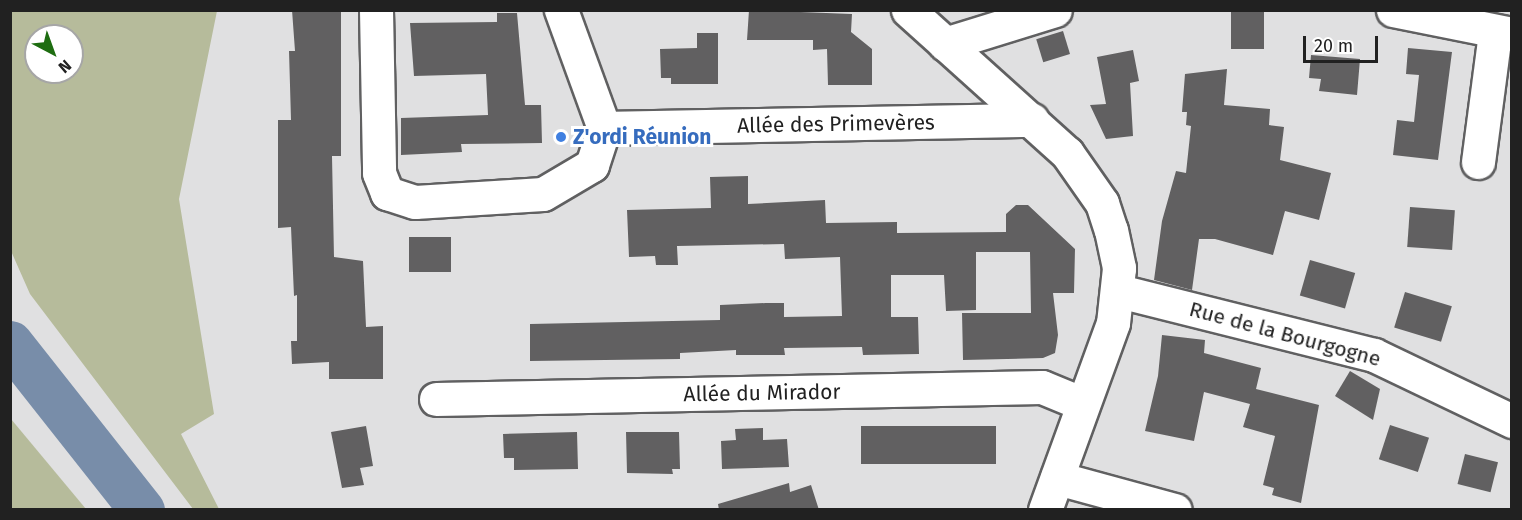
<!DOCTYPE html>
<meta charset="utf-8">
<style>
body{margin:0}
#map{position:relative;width:1522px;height:520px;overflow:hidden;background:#e0e0e1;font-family:"Fira Sans",sans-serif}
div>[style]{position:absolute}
.green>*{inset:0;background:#b6bb9b}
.river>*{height:45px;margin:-22.5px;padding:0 22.5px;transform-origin:22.5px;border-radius:22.5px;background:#788da9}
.building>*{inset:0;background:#616061;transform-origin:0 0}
.roads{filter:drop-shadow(2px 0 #606061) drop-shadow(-2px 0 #606061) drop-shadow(0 2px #606061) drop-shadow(0 -2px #606061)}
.minor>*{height:33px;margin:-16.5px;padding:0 16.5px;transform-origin:16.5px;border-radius:16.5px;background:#fff}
.major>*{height:33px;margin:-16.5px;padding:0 16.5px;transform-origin:16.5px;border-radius:16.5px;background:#fff}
.dots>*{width:16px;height:16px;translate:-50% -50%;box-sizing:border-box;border:3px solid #fff;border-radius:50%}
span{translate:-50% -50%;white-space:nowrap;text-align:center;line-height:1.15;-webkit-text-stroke:6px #fff;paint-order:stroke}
.street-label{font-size:21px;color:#212121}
.shop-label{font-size:21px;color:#366cbe;font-weight:700}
.left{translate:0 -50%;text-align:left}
.frame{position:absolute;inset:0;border:12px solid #212121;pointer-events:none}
.north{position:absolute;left:24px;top:24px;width:60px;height:60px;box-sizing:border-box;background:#fff;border:2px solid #a6a6a6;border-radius:50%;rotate:139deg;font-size:16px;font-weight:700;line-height:24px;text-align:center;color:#212121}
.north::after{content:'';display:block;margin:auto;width:21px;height:27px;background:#1e6d11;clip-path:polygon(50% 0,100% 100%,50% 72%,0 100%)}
.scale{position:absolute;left:1303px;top:36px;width:75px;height:27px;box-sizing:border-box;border:3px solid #212121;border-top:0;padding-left:8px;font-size:18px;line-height:21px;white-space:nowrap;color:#212121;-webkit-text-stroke:4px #fff;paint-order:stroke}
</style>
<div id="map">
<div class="green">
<div style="clip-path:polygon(evenodd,10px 11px,217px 11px,179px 199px,214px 414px,181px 434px,219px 509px,193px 509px,30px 294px,11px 251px,10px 11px,36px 36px,72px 36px,72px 72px,36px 72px,36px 36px)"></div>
<div style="clip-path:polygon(11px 419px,86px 509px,11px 509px)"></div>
</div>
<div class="river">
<div style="left:10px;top:343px;width:213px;rotate:51.7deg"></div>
</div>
<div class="building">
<div style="clip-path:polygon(292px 10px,341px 10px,341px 156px,332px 156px,334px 257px,363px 261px,366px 327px,383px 326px,383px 379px,329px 379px,329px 362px,292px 364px,291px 341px,297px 341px,297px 295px,294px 296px,291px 227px,278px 228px,278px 120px,291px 120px,289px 51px,295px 51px)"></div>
<div style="clip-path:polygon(749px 10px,852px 14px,851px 32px,872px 49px,872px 85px,828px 85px,827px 49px,813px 50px,813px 40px,747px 40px)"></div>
<div style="left:1231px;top:10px;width:33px;height:39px"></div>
<div style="clip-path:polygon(497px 13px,517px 13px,525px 105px,541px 105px,542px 143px,461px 144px,462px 152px,401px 155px,401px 118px,488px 115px,486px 74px,414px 76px,410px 23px,497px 22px)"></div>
<div style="left:1063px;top:31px;width:24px;height:28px;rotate:73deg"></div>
<div style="clip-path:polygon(697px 33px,718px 33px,718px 84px,671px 84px,671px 78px,661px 78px,660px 49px,697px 48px)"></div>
<div style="clip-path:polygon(1408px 48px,1452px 52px,1438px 160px,1393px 155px,1397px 120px,1414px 122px,1419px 75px,1406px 74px)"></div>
<div style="clip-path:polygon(1133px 50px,1139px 81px,1130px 83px,1133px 136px,1106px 139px,1090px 105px,1106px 104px,1097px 57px)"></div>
<div style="clip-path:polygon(1311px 55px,1360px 59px,1357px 95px,1319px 91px,1321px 79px,1309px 78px)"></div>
<div style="clip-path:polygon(1227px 69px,1224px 105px,1270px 109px,1269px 125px,1284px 127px,1280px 160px,1331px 173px,1319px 220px,1285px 211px,1273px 255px,1215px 239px,1199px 239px,1192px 290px,1154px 280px,1162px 221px,1176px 171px,1186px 173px,1191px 126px,1186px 125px,1187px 112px,1182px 112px,1185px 74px)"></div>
<div style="clip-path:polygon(748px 176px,748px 204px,825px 200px,826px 223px,897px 222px,897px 233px,1006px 232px,1006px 214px,1016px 205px,1028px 205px,1075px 249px,1074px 293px,1053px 293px,1058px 335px,1055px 353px,1043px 358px,963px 360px,962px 313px,1031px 313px,1030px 252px,976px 252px,976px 310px,946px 311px,944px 275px,891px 275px,891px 317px,918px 317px,919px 354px,863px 355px,862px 347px,784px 348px,785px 355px,736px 355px,736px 350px,680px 353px,680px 359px,530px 361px,530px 324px,720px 320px,720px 305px,766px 303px,784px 303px,784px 317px,842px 316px,840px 257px,785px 259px,784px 244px,677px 246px,678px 265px,656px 265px,655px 256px,629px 257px,627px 210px,711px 208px,710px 177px)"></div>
<div style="left:1410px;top:207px;width:45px;height:40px;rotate:4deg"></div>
<div style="left:451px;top:237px;width:35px;height:42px;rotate:90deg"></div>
<div style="left:1310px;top:260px;width:47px;height:37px;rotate:16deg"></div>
<div style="left:1405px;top:292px;width:49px;height:37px;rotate:17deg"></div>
<div style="clip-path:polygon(1162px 335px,1205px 340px,1204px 353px,1261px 368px,1256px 389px,1319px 405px,1301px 503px,1272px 495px,1274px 488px,1263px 485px,1275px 436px,1243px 427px,1250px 404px,1204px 392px,1194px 441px,1145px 431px,1158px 376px)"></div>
<div style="clip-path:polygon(1350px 371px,1380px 389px,1373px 420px,1335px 396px)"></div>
<div style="left:1390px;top:425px;width:41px;height:36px;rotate:18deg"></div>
<div style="clip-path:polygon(366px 426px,373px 466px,360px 468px,364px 485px,342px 488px,331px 432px)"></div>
<div style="left:996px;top:426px;width:38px;height:135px;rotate:90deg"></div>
<div style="clip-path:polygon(763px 428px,763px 440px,787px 439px,789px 467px,722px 469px,721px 441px,736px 440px,735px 429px)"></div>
<div style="clip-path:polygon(577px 432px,578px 469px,514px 470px,514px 458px,504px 458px,503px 434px)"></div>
<div style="clip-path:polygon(626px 432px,679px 432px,680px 469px,672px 469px,673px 474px,627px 473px)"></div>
<div style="left:1465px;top:454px;width:34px;height:31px;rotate:14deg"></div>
<div style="clip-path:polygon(789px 483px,790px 492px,811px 485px,819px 510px,719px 510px,718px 504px)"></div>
</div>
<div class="roads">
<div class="minor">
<div style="left:376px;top:10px;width:163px;rotate:88.9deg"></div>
<div style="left:379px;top:173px;width:22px;rotate:68deg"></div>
<div style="left:387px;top:193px;width:29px;rotate:18deg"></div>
<div style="left:415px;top:202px;width:128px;rotate:-3.6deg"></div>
<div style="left:543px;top:194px;width:57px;rotate:-30.6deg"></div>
<div style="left:592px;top:165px;width:39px;rotate:-72deg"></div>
<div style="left:604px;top:128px;width:126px;rotate:-110deg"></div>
<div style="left:1393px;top:10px;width:121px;rotate:11.4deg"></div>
<div style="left:945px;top:44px;width:115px;rotate:-17.2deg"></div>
<div style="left:604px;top:128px;width:428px;rotate:-1.1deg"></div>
<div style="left:1478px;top:162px;width:131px;rotate:-82.5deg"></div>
<div style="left:1119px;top:291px;width:263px;rotate:14.1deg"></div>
<div style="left:1374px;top:355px;width:153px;rotate:25.6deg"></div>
<div style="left:436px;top:399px;width:606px;rotate:-1.13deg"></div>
<div style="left:1042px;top:387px;width:44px;rotate:22.5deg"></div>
<div style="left:1057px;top:478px;width:122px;rotate:15.2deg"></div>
</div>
<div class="major">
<div style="left:908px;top:10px;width:214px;rotate:42deg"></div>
<div style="left:1067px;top:153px;width:61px;rotate:55deg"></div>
<div style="left:1102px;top:203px;width:28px;rotate:72deg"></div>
<div style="left:1111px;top:230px;width:39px;rotate:78deg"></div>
<div style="left:1119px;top:268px;width:55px;rotate:96.2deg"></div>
<div style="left:1113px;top:323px;width:199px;rotate:110deg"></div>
</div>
</div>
<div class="dots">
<div style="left:561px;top:137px;background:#3f7fe0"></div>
</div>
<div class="street-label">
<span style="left:836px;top:124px;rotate:-1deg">Allée des Primevères</span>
<span style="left:1285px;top:334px;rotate:15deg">Rue de la Bourgogne</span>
<span style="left:762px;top:393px;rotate:-1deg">Allée du Mirador</span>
</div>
<div class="shop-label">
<span class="left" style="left:573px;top:137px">Z'ordi Réunion</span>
</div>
<div class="frame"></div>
<div class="north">N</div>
<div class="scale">20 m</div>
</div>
